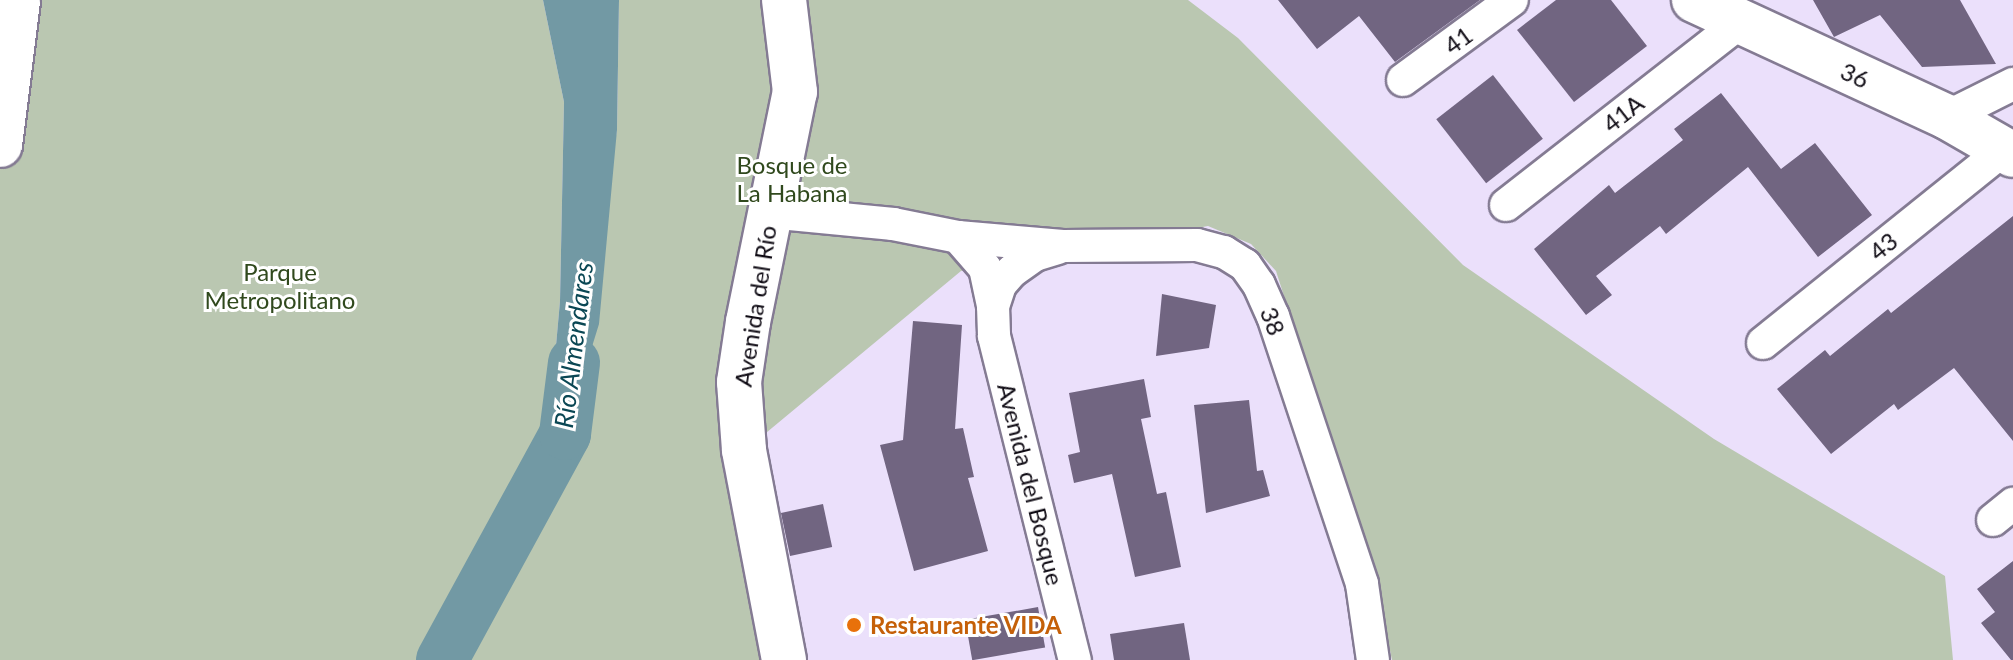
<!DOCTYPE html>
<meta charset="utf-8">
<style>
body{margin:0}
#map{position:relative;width:2013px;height:660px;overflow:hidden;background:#ebe0fb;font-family:Lato,sans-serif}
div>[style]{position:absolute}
.green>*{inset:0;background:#bac7b1}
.water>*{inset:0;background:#7299a4}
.river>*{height:52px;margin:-26px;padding:0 26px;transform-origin:26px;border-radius:26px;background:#7299a4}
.building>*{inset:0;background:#716581;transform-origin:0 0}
.roads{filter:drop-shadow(2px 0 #847b93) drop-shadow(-2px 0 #847b93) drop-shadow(0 2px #847b93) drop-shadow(0 -2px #847b93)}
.street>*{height:32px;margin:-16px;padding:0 16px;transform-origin:16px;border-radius:16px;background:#fff}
.secondary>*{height:44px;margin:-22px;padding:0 22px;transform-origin:22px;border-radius:22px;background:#fff}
.dots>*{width:22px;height:22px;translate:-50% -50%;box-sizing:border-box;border:4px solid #fff;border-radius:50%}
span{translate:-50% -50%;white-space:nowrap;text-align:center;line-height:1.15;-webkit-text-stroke:6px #fff;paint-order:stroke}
.street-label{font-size:24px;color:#0f0b14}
.park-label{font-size:24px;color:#30491d}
.food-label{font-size:24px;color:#c56008;font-weight:700}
.left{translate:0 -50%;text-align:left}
.water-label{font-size:26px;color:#0a4754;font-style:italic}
</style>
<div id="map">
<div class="green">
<div style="clip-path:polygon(0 0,543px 0,564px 102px,560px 301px,555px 357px,566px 432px,617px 130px,619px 0,1188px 0,1238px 38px,1463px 265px,1714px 439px,1945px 576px,1953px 660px,1392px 660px,1377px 588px,1276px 271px,1251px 244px,1208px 226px,961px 271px,754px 443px,793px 660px,0 660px)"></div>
</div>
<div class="water">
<div style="clip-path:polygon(543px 0,619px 0,617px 130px,599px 324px,565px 434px,555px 357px,560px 301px,564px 102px)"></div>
</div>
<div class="river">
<div style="left:442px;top:660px;width:257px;rotate:-61.4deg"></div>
<div style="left:565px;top:434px;width:72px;rotate:-82.8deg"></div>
</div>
<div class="building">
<div style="clip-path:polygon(1278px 0,1480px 0,1395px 62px,1359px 16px,1317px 49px)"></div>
<div style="clip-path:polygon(1556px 0,1611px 0,1647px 46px,1574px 102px,1517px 30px)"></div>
<div style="clip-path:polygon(1813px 0,1960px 0,1996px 64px,1922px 67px,1880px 15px,1834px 37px)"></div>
<div style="left:1493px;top:75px;width:81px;height:72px;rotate:52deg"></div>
<div style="clip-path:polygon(1721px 93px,1781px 169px,1815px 143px,1872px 215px,1818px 257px,1748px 167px,1666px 234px,1660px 226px,1596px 276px,1612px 295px,1586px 315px,1534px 249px,1609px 185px,1615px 193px,1683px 140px,1674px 129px)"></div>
<div style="clip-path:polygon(2013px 216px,2013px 441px,1954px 368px,1898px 410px,1894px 404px,1831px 454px,1777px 389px,1825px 350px,1830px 356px,1888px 309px,1891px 313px)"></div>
<div style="clip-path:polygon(1162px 294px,1216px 305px,1209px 348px,1156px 356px)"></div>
<div style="clip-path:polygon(913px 321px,962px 325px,955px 429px,963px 428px,974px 477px,968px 478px,988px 551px,914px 571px,880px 445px,903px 440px)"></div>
<div style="clip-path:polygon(1144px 379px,1151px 417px,1141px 419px,1157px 494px,1166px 492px,1181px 567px,1135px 577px,1112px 474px,1074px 483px,1068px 455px,1080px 452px,1069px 393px)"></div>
<div style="clip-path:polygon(1249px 400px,1257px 471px,1263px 470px,1270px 496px,1206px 513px,1194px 405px)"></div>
<div style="left:823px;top:504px;width:44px;height:43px;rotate:78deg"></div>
<div style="clip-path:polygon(2013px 561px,2013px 660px,2011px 660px,1981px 623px,1995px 612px,1977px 589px)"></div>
<div style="left:1038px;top:607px;width:41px;height:74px;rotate:80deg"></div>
<div style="clip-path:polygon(1184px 623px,1190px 660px,1114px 660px,1110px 634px)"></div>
</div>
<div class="roads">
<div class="street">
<div style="left:1403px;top:80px;width:135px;rotate:-36.3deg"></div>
<div style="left:1947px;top:117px;width:74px;rotate:-26.6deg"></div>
<div style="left:1506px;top:205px;width:297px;rotate:-38deg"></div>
<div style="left:769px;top:212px;width:125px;rotate:5.5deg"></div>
<div style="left:893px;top:224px;width:66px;rotate:11.3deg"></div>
<div style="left:958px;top:237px;width:41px;rotate:48.9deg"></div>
<div style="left:985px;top:268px;width:39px;rotate:78deg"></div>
<div style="left:958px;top:237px;width:105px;rotate:4.9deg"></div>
<div style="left:1063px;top:246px;width:134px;rotate:-0.4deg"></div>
<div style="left:1197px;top:245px;width:28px;rotate:15deg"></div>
<div style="left:1224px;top:252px;width:25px;rotate:32deg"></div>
<div style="left:1245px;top:265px;width:24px;rotate:55deg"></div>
<div style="left:1259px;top:285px;width:34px;rotate:66deg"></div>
<div style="left:1273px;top:316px;width:282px;rotate:71.6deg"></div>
<div style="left:1362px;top:584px;width:77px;rotate:81.8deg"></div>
<div style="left:1058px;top:248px;width:24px;rotate:163deg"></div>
<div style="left:1035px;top:255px;width:28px;rotate:145deg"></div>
<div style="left:1012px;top:271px;width:18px;rotate:131deg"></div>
<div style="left:1000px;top:285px;width:22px;rotate:108deg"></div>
<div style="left:993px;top:306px;width:30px;rotate:88deg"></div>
<div style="left:994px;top:336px;width:334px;rotate:76deg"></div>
<div style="left:1763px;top:343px;width:309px;rotate:-38.8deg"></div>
<div style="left:1993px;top:520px;width:26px;rotate:-39deg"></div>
</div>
<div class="secondary">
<div style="left:1694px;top:0;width:279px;rotate:24.8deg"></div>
<div style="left:1947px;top:117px;width:76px;rotate:29.9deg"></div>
<div style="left:0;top:145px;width:146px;rotate:-82.9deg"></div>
<div style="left:784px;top:660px;width:214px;rotate:-100.8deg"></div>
<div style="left:744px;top:450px;width:68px;rotate:-94.2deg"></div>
<div style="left:739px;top:382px;width:61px;rotate:-81.5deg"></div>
<div style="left:748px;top:322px;width:235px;rotate:-78.5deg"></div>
<div style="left:795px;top:92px;width:93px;rotate:-96.8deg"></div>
</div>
</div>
<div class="dots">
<div style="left:854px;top:625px;background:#e8710a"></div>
</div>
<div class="street-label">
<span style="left:1458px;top:40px;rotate:-36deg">41</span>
<span style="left:1855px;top:75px;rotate:25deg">36</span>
<span style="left:1623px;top:113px;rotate:-38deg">41A</span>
<span style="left:1883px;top:246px;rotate:-39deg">43</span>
<span style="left:755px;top:306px;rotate:-81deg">Avenida del Río</span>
<span style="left:1273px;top:321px;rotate:69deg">38</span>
<span style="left:1031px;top:484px;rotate:76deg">Avenida del Bosque</span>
</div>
<div class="park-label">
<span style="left:792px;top:179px">Bosque de<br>La Habana</span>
<span style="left:280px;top:286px">Parque<br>Metropolitano</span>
</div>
<div class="food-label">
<span class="left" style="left:870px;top:625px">Restaurante VIDA</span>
</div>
<div class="water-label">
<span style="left:574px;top:345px;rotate:-83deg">Río Almendares</span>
</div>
</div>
